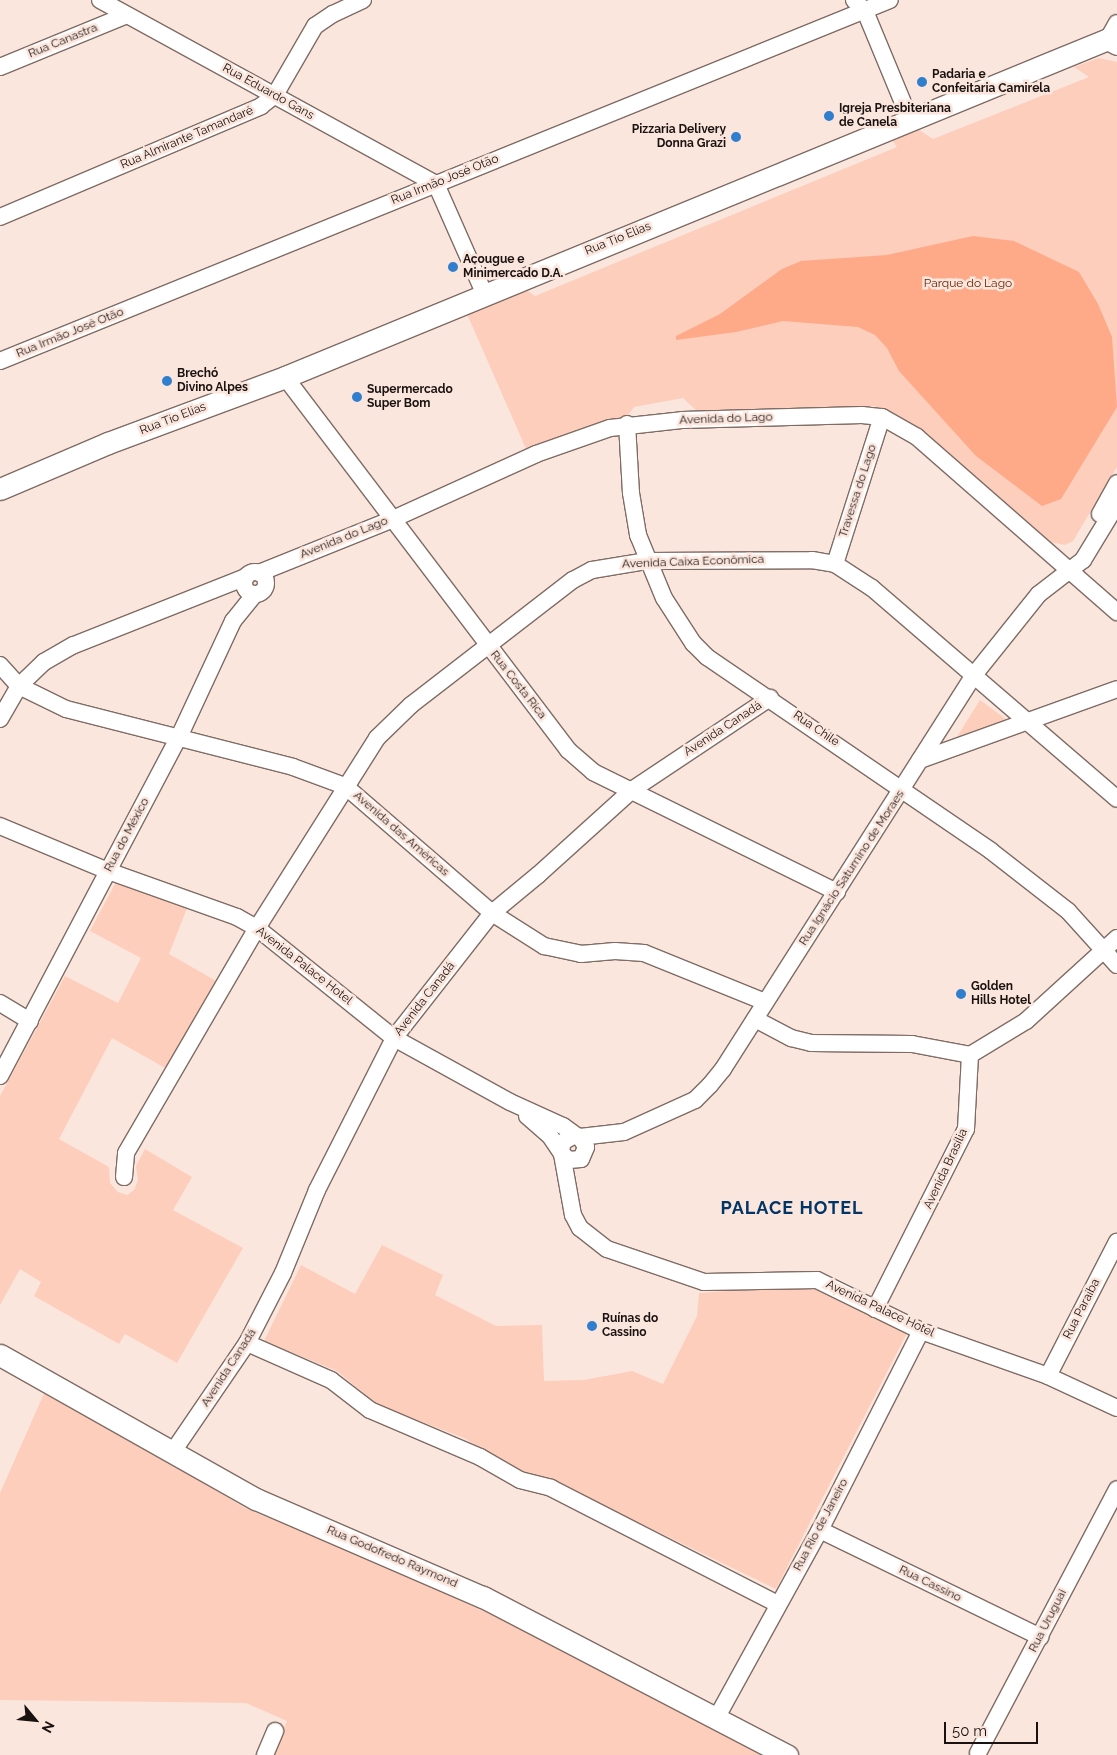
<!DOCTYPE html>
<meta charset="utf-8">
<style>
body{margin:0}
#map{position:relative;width:1117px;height:1755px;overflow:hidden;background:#fbe6dd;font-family:Raleway,sans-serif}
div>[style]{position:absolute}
.green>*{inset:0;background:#fdcebc}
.water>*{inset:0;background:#feaa89}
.roads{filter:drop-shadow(1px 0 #7f6c65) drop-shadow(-1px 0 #7f6c65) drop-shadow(0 1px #7f6c65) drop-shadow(0 -1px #7f6c65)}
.minor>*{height:16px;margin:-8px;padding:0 8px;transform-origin:8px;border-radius:8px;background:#fff}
.minor>.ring{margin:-8px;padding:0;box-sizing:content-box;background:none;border:16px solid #fff;border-radius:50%}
.major>*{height:21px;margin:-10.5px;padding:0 10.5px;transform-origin:10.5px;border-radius:10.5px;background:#fff}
.dots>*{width:14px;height:14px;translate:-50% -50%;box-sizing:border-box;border:2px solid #fbe6dd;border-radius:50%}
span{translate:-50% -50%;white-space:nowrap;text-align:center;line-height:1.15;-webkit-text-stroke:5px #fbe6dd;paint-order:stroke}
.street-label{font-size:12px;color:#1a1210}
.poi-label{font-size:12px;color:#1a1210;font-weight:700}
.left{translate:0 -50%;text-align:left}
.right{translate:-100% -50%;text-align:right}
.park-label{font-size:12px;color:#6a2300}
.district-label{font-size:18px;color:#003566;font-weight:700;letter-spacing:1px}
.north{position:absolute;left:10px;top:1695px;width:50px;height:50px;-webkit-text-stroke:4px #fbe6dd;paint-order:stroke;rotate:118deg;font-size:14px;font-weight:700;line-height:20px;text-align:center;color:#1a1210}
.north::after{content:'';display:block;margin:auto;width:18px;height:22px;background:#1a1210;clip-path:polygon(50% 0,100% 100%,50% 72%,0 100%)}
.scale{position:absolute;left:944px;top:1722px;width:94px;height:22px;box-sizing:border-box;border:2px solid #1a1210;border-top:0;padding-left:6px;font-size:15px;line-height:18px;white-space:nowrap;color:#1a1210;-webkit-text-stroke:4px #fbe6dd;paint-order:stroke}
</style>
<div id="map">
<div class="green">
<div style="clip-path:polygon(1099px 58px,1117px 62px,1117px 467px,1073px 541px,1065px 545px,1050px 542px,901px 417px,874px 406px,697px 411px,683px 398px,634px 407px,627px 417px,567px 433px,527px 451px,467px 314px,525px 289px,535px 296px,897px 147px,891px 138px,916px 128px,933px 139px,1089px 77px,1074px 67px)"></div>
<div style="clip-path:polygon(980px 700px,1011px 723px,950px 748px)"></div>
<div style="clip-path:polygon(116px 882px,187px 908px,169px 954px,218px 982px,167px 1069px,112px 1038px,59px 1139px,109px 1167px,110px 1183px,118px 1192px,127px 1195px,134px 1190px,138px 1180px,136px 1166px,145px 1149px,192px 1177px,173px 1210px,243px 1248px,177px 1363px,125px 1334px,119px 1344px,34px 1296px,41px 1282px,20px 1269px,0 1305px,0 1096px,65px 976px,118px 1003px,141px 958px,90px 931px)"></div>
<div style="clip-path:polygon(382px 1245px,443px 1275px,435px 1295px,496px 1326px,542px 1325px,544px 1381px,584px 1380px,632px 1371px,663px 1384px,697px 1316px,699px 1293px,802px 1286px,816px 1288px,907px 1333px,776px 1589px,553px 1481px,520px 1473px,464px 1438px,378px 1405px,337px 1371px,264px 1341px,301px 1265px,355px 1294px)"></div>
<div style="clip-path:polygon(46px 1389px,245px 1508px,387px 1567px,529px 1632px,767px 1755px,272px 1755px,287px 1721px,246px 1703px,0 1700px,0 1493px)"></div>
</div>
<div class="water">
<div style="clip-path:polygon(973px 236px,1014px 241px,1079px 272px,1098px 304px,1112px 337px,1117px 407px,1061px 499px,1042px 506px,976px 456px,899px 371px,887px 348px,875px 335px,858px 327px,783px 321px,736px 332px,676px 340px,676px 336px,720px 314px,782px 269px,801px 261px,887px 255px)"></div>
</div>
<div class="roads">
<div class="minor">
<div style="left:100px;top:0;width:383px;rotate:28.7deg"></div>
<div style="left:854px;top:0;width:16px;rotate:45deg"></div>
<div style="left:865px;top:11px;width:120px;rotate:67.5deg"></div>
<div style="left:1108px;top:39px;width:18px;rotate:-61deg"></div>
<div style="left:0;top:67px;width:137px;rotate:-22.3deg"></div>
<div style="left:436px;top:184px;width:119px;rotate:66.2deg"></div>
<div style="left:0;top:217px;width:284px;rotate:-23deg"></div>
<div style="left:261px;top:106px;width:18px;rotate:-38deg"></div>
<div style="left:275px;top:95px;width:80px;rotate:-59.9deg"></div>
<div style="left:315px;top:26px;width:22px;rotate:-34deg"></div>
<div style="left:333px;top:14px;width:33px;rotate:-25deg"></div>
<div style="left:0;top:361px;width:960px;rotate:-22.08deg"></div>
<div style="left:285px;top:377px;width:468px;rotate:52.8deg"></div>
<div style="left:568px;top:750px;width:33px;rotate:41deg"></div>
<div style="left:593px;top:772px;width:272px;rotate:26.2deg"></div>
<div style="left:627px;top:424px;width:69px;rotate:86.7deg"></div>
<div style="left:631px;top:493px;width:43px;rotate:80.5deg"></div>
<div style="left:638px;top:535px;width:68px;rotate:67.6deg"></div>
<div style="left:664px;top:598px;width:54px;rotate:57.2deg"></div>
<div style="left:693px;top:643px;width:20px;rotate:45deg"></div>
<div style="left:707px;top:657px;width:344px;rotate:34.3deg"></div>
<div style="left:991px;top:851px;width:98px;rotate:37.9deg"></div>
<div style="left:1068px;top:911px;width:73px;rotate:47.8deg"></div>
<div style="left:1100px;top:514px;width:35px;rotate:-61deg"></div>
<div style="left:835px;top:564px;width:154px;rotate:-72.3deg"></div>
<div class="ring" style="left:244px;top:572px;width:6px;height:6px"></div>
<div style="left:259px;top:573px;width:144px;rotate:-21.9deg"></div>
<div style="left:393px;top:519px;width:157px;rotate:-24.4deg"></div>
<div style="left:536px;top:454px;width:78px;rotate:-19.4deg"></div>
<div style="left:610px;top:428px;width:72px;rotate:-6.3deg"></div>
<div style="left:682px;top:420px;width:180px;rotate:-1.6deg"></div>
<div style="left:862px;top:415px;width:20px;rotate:6deg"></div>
<div style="left:882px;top:417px;width:40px;rotate:29.7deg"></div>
<div style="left:917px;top:437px;width:266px;rotate:41.2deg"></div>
<div style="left:0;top:665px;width:28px;rotate:48deg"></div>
<div style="left:19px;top:686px;width:52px;rotate:26.1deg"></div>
<div style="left:66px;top:709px;width:234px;rotate:14.3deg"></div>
<div style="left:293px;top:767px;width:55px;rotate:20.1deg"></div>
<div style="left:345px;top:786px;width:194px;rotate:40.8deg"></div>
<div style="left:492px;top:913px;width:62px;rotate:32.4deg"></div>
<div style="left:544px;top:946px;width:38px;rotate:12deg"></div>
<div style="left:581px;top:954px;width:34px;rotate:-5deg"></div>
<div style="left:615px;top:951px;width:29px;rotate:4deg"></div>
<div style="left:644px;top:953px;width:131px;rotate:22deg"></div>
<div style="left:0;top:719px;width:38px;rotate:-60deg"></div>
<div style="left:19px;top:686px;width:35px;rotate:-44deg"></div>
<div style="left:44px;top:662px;width:34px;rotate:-30deg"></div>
<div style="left:74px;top:645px;width:185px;rotate:-21.6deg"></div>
<div style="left:920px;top:760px;width:209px;rotate:-19.8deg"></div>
<div style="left:0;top:826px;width:117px;rotate:22.6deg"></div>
<div style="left:108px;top:871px;width:137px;rotate:19.6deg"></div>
<div style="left:237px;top:917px;width:23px;rotate:29deg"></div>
<div style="left:257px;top:928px;width:176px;rotate:38.8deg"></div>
<div style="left:394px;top:1038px;width:132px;rotate:28.9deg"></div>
<div style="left:510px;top:1102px;width:58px;rotate:24.4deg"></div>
<div style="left:563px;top:1126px;width:17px;rotate:36deg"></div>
<div style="left:0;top:1003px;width:35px;rotate:31deg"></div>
<div style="left:755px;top:1019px;width:41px;rotate:27.8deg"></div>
<div style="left:791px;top:1038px;width:21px;rotate:14deg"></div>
<div style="left:811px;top:1043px;width:101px;rotate:0.6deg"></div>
<div style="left:912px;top:1044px;width:59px;rotate:10.7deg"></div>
<div style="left:970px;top:1055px;width:66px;rotate:-31.3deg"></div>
<div style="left:1026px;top:1021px;width:123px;rotate:-42.4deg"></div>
<div style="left:0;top:1076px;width:383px;rotate:-62.2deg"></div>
<div style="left:179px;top:737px;width:128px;rotate:-65deg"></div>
<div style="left:233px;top:621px;width:33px;rotate:-51deg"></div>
<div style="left:527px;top:1116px;width:30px;rotate:41deg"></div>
<div style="left:550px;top:1136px;width:22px;rotate:56deg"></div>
<div style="left:562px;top:1154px;width:9px;rotate:41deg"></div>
<div style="left:569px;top:1160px;width:12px;rotate:-5deg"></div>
<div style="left:581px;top:1159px;width:13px;rotate:-67deg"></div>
<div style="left:586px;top:1147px;width:12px;rotate:-121deg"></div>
<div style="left:580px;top:1137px;width:7px;rotate:-172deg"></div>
<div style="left:573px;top:1136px;width:12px;rotate:149deg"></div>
<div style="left:563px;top:1142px;width:8px;rotate:104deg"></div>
<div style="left:580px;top:1137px;width:44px;rotate:-6.5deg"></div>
<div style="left:624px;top:1132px;width:78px;rotate:-24.3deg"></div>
<div style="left:695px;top:1100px;width:21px;rotate:-45deg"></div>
<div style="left:710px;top:1085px;width:21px;rotate:-51deg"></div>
<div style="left:723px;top:1069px;width:467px;rotate:-57.5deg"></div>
<div style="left:974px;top:675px;width:104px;rotate:-51.3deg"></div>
<div style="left:1039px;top:594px;width:56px;rotate:-37.7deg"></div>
<div style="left:1083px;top:560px;width:66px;rotate:-58.7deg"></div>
<div style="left:562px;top:1154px;width:62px;rotate:79.8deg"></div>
<div style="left:573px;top:1215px;width:15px;rotate:62deg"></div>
<div style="left:580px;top:1228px;width:34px;rotate:38deg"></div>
<div style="left:607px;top:1249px;width:102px;rotate:18.8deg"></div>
<div style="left:704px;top:1282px;width:113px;rotate:-1deg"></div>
<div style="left:817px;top:1280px;width:116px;rotate:26.1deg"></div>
<div style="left:921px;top:1331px;width:135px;rotate:19.5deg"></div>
<div style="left:1048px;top:1376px;width:76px;rotate:24.9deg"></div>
<div style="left:124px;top:1177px;width:24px;rotate:-85deg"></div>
<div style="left:126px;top:1153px;width:260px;rotate:-59.8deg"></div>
<div style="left:257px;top:928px;width:225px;rotate:-57.7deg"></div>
<div style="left:377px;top:738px;width:47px;rotate:-44.1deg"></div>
<div style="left:411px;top:705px;width:205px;rotate:-37.7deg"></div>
<div style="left:573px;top:580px;width:21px;rotate:-28deg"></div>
<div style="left:592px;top:570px;width:56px;rotate:-9.3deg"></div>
<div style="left:647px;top:561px;width:165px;rotate:-0.3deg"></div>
<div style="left:812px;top:560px;width:23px;rotate:10deg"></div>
<div style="left:835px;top:564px;width:44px;rotate:33deg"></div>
<div style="left:872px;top:588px;width:323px;rotate:40.7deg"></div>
<div style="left:875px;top:1309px;width:202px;rotate:-63.2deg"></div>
<div style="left:966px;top:1129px;width:74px;rotate:-86.9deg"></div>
<div style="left:247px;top:1343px;width:92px;rotate:23.8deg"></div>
<div style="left:331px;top:1380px;width:49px;rotate:37.6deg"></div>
<div style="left:370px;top:1410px;width:120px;rotate:23.1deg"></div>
<div style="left:480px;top:1457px;width:46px;rotate:29.9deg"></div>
<div style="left:520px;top:1480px;width:32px;rotate:14deg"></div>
<div style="left:551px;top:1488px;width:255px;rotate:27.1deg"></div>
<div style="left:1048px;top:1376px;width:151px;rotate:-62.8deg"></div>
<div style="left:172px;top:1453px;width:133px;rotate:-55.7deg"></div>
<div style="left:247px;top:1343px;width:79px;rotate:-62.8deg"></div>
<div style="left:283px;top:1273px;width:90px;rotate:-67.7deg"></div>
<div style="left:317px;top:1190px;width:170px;rotate:-63.1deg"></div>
<div style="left:394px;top:1038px;width:159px;rotate:-51.9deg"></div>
<div style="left:492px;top:913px;width:60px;rotate:-39.6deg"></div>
<div style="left:538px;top:875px;width:127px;rotate:-42.1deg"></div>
<div style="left:632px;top:790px;width:166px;rotate:-33.7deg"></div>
<div style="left:820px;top:1530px;width:245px;rotate:25.9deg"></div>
<div style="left:717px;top:1717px;width:213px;rotate:-61.2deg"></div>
<div style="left:820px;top:1530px;width:223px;rotate:-63.1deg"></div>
<div style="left:978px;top:1753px;width:298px;rotate:-62.2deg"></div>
<div style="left:265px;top:1755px;width:26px;rotate:-67deg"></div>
</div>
<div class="major">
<div style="left:0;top:489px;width:117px;rotate:-23.1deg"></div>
<div style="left:108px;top:443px;width:189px;rotate:-20.4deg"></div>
<div style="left:285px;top:377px;width:890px;rotate:-22.33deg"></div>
<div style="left:1108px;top:39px;width:10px;rotate:29deg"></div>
<div style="left:0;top:1355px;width:294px;rotate:29.4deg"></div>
<div style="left:256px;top:1499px;width:247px;rotate:23.4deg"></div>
<div style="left:483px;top:1597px;width:343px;rotate:27.5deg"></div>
</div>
</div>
<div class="dots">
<div style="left:922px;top:82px;background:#307ece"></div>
<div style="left:829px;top:116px;background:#307ece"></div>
<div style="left:736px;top:137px;background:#307ece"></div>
<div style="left:453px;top:267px;background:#307ece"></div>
<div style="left:167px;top:381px;background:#307ece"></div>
<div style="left:357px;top:397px;background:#307ece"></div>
<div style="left:961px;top:994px;background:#307ece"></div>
<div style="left:592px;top:1326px;background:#307ece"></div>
</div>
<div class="street-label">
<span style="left:63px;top:41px;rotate:-22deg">Rua Canastra</span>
<span style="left:268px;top:92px;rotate:29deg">Rua Eduardo Gans</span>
<span style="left:187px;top:138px;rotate:-23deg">Rua Almirante Tamandaré</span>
<span style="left:445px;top:180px;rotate:-22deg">Rua Irmão José Otão</span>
<span style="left:618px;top:239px;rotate:-22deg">Rua Tio Elias</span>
<span style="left:70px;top:333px;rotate:-22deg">Rua Irmão José Otão</span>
<span style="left:173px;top:419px;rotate:-21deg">Rua Tio Elias</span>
<span style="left:726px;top:419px;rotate:-2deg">Avenida do Lago</span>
<span style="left:858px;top:491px;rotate:-72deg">Travessa do Lago</span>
<span style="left:344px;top:538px;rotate:-22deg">Avenida do Lago</span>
<span style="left:693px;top:562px;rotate:-2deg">Avenida Caixa Econômica</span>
<span style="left:518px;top:685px;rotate:52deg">Rua Costa Rica</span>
<span style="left:723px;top:729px;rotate:-33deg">Avenida Canadá</span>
<span style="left:816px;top:729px;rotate:34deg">Rua Chile</span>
<span style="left:401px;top:834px;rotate:41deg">Avenida das Américas</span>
<span style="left:127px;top:835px;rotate:-62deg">Rua do México</span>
<span style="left:852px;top:868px;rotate:-57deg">Rua Ignácio Saturnino de Moraes</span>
<span style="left:304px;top:966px;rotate:38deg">Avenida Palace Hotel</span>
<span style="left:425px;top:999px;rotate:-52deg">Avenida Canadá</span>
<span style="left:946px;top:1169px;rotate:-65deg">Avenida Brasília</span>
<span style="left:880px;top:1309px;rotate:25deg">Avenida Palace Hotel</span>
<span style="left:1082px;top:1309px;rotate:-63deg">Rua Paraíba</span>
<span style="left:229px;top:1368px;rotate:-57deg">Avenida Canadá</span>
<span style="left:821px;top:1525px;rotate:-62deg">Rua Rio de Janeiro</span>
<span style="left:392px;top:1557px;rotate:23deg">Rua Godofredo Raymond</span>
<span style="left:930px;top:1584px;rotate:26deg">Rua Cassino</span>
<span style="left:1048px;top:1621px;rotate:-63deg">Rua Uruguai</span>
</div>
<div class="poi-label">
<span class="left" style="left:932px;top:82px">Padaria e<br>Confeitaria Camirela</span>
<span class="left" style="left:839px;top:116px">Igreja Presbiteriana<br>de Canela</span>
<span class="right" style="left:726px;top:137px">Pizzaria Delivery<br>Donna Grazi</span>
<span class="left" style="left:463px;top:267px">Açougue e<br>Minimercado D.A.</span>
<span class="left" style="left:177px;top:381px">Brechó<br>Divino Alpes</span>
<span class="left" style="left:367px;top:397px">Supermercado<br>Super Bom</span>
<span class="left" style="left:971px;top:994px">Golden<br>Hills Hotel</span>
<span class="left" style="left:602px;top:1326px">Ruínas do<br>Cassino</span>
</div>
<div class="park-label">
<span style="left:968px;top:284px">Parque do Lago</span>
</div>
<div class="district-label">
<span style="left:792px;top:1208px">PALACE HOTEL</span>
</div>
<div class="north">N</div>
<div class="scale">50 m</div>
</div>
